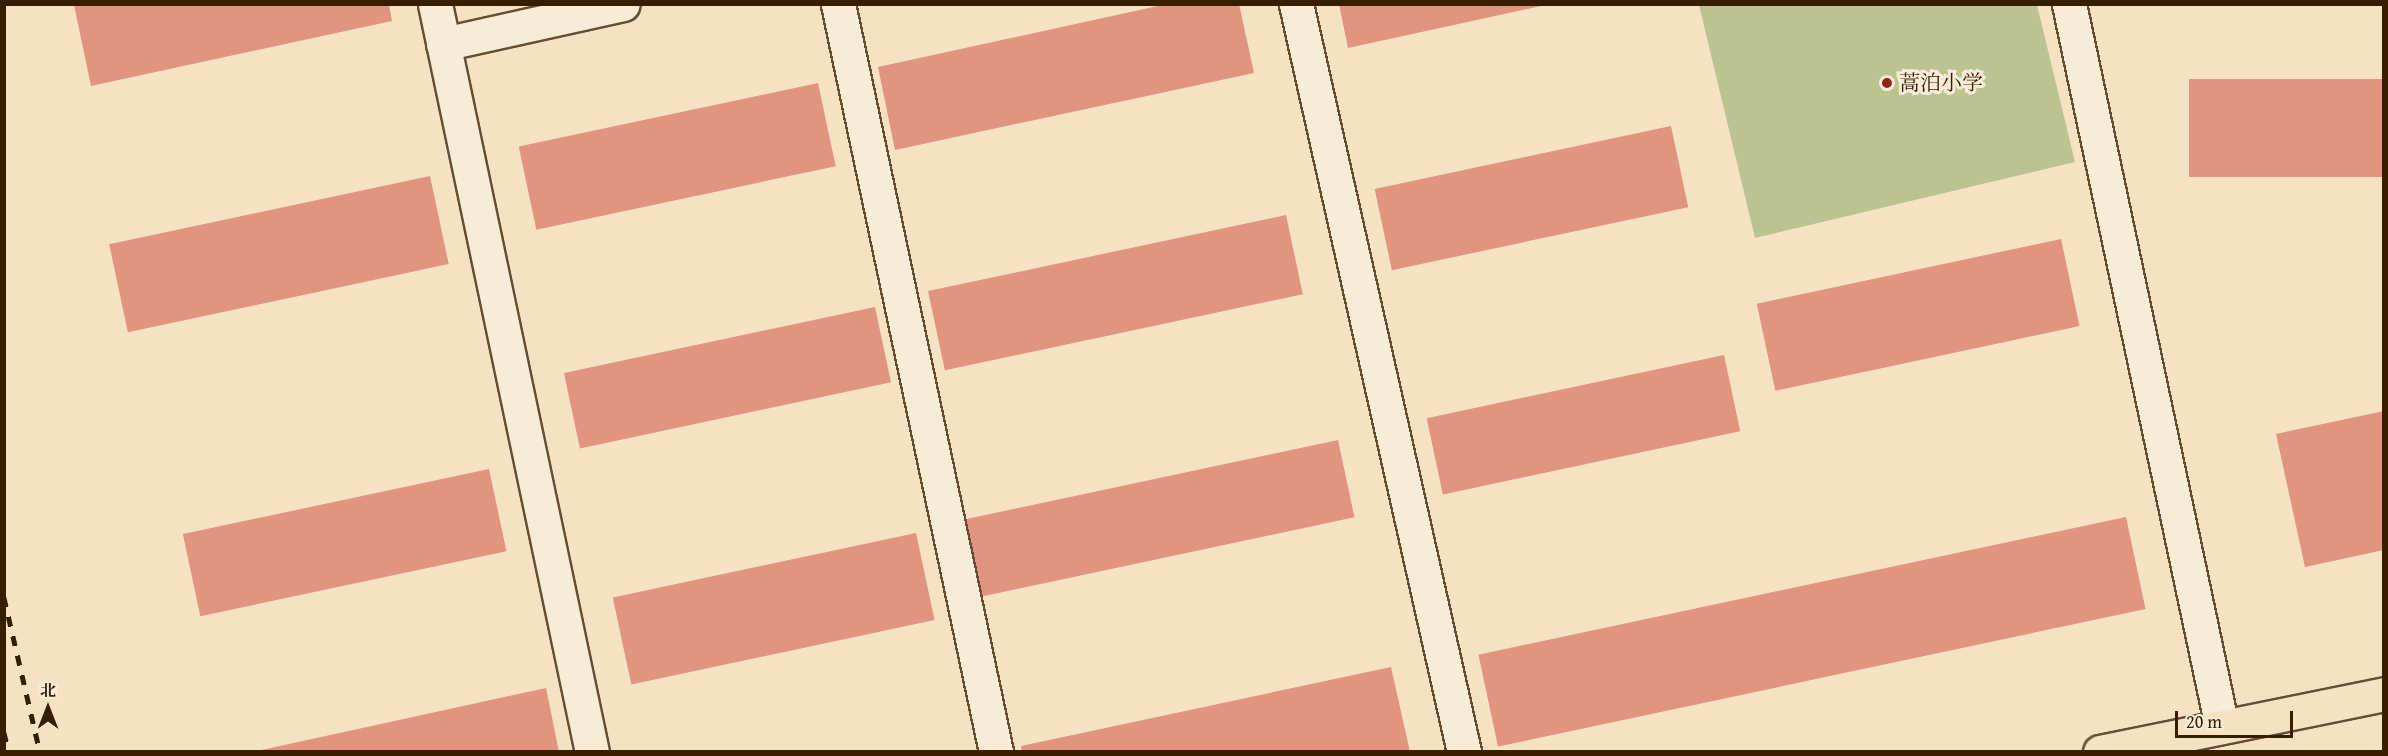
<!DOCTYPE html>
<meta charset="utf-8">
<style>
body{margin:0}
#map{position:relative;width:2388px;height:756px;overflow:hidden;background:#f4e2c3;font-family:"Gentium Book Plus","Noto Serif SC",serif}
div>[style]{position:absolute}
.green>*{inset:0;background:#bcc393}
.building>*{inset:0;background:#e1947f;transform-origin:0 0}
.roads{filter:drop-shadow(2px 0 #664f31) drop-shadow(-2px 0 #664f31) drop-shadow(0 2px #664f31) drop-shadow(0 -2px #664f31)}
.street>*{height:33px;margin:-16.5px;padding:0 16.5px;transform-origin:16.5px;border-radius:16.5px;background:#f8ecd8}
.primary>*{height:33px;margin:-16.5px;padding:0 16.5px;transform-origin:16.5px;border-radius:16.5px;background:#f4e2c3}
.rail>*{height:4.5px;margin-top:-2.25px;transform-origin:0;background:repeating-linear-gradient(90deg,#371e00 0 10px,transparent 0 20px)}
.dots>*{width:16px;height:16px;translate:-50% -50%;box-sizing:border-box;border:3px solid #f8ecd8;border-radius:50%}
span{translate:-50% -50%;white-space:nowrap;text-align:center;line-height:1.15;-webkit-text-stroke:6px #f8ecd8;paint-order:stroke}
.poi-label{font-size:21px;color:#371e00}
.left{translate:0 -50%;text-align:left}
.frame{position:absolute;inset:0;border:6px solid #371e00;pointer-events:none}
.north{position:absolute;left:18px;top:678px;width:60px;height:60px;-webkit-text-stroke:4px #f8ecd8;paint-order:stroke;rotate:0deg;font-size:16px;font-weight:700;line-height:24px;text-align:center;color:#371e00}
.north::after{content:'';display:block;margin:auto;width:21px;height:27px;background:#371e00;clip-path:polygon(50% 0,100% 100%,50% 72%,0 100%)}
.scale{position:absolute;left:2175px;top:711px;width:118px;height:27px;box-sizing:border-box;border:3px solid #371e00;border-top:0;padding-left:8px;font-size:18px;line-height:21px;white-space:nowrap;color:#371e00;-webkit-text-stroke:4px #f8ecd8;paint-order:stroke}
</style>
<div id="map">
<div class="green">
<div style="clip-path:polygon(1699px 5px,2037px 5px,2075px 162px,1755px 238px)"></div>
</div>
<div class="building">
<div style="clip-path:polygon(1167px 4px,1239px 4px,1254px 73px,895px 150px,878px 67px)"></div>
<div style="clip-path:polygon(1339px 4px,1546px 4px,1546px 5px,1348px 48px)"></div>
<div style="clip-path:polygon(74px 5px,389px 5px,392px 21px,91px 86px)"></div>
<div style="left:2384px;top:79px;width:98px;height:195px;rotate:90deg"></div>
<div style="left:818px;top:83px;width:85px;height:306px;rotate:78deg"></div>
<div style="left:1671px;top:126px;width:83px;height:303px;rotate:78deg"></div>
<div style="left:430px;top:176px;width:90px;height:328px;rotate:78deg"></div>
<div style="left:1286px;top:215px;width:81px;height:366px;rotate:78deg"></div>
<div style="left:2061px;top:239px;width:89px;height:311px;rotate:78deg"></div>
<div style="left:875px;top:307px;width:77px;height:318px;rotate:78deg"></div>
<div style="left:1724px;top:355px;width:78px;height:304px;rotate:78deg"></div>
<div style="clip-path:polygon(2384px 411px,2384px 550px,2305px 567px,2276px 434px)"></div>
<div style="left:1338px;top:440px;width:79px;height:381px;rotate:78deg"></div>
<div style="left:489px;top:469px;width:84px;height:313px;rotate:78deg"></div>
<div style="left:2126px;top:517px;width:94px;height:662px;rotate:78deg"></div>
<div style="left:916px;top:533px;width:89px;height:310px;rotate:78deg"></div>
<div style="clip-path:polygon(1391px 667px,1410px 752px,1022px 752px,1021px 746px)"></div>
<div style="clip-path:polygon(546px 688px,559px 752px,257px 752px,257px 751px)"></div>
</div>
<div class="roads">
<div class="street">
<div style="left:435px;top:4px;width:764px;rotate:78.15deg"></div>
<div style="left:838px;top:4px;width:765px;rotate:78.07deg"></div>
<div style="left:1296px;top:4px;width:767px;rotate:77.34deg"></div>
<div style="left:2069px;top:4px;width:739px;rotate:78.05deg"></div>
<div style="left:443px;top:44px;width:184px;rotate:-12.5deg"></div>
</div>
<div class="primary">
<div style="left:2100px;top:752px;width:290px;rotate:-11.5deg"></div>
</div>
</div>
<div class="rail">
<div style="left:4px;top:597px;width:159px;rotate:76.9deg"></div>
<div style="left:4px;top:732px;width:21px;rotate:76deg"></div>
</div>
<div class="dots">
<div style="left:1887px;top:83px;background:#8f2418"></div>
</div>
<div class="poi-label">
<span class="left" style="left:1899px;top:83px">蒿泊小学</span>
</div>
<div class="frame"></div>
<div class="north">北</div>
<div class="scale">20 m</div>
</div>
